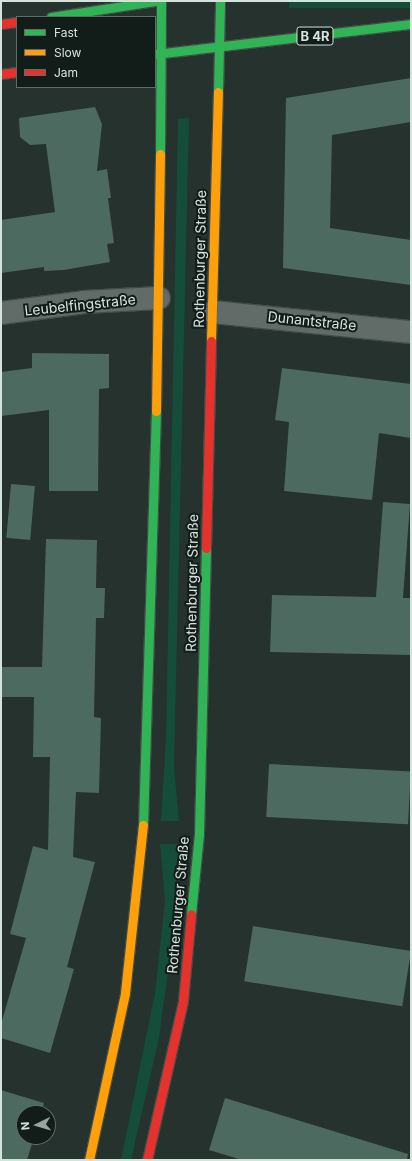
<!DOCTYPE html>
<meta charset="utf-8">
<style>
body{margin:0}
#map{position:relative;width:412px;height:1161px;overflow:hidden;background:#25322d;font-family:Inter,sans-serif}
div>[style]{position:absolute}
.green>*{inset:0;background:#144d3a;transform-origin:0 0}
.building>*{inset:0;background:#4c6a5f;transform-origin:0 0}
.roads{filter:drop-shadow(1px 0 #424d49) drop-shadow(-1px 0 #424d49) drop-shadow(0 1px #424d49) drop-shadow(0 -1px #424d49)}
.street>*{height:22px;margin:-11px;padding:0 11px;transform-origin:11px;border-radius:11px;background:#616c68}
.fast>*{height:9px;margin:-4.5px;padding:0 4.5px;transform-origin:4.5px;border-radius:4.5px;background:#30b455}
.slow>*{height:9px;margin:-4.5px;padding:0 4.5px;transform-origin:4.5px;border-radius:4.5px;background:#ff9f0a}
.jam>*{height:9px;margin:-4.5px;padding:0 4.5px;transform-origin:4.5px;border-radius:4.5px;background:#e5322d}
span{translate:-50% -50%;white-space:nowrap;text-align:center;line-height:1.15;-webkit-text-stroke:4px #121c18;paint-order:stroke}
.shield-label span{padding:1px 3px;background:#121c18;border:1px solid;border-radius:3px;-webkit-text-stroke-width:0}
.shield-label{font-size:13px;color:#d5e3dd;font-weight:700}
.street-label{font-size:14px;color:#d5e3dd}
.frame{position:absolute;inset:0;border:2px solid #d5e3dd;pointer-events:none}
.legend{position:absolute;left:16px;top:16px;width:140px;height:72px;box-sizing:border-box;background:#121c18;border:1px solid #606c67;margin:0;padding:5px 7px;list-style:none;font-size:12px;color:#d5e3dd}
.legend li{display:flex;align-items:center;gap:8px;height:20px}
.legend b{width:20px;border:1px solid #606c67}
.north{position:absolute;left:16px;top:1105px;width:40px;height:40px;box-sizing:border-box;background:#121c18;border:1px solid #606c67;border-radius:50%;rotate:265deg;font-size:11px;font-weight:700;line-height:16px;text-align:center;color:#d5e3dd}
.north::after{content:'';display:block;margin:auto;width:14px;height:18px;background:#97a59f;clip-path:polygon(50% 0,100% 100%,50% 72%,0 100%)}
</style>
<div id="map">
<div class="green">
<div style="left:411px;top:1px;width:7px;height:122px;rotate:90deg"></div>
<div style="clip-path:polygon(189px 118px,174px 767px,179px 821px,161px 821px,166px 737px,178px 119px)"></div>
<div style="clip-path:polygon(160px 844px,179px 844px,169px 964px,159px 1038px,131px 1160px,121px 1160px,155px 993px,165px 900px)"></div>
</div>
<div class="building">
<div style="clip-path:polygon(411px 78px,411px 122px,332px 135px,330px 228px,411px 240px,411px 285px,283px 268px,286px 98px)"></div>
<div style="clip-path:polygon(95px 107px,102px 124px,97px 171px,107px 169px,111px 198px,108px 198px,114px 243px,107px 244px,110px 262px,64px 270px,44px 271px,44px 267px,1px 273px,1px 220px,55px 212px,46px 144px,30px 145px,20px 137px,19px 118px)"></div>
<div style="clip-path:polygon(32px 353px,109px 354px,109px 388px,99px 389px,98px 491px,49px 491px,49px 410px,1px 416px,1px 372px,32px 368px)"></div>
<div style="clip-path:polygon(282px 368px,411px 384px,411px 438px,379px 433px,372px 500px,284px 491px,289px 422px,275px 420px)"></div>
<div style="left:11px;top:484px;width:24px;height:54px;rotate:5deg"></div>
<div style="clip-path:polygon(383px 502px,410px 504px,403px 598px,411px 598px,411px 655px,270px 652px,272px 595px,376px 597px)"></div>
<div style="clip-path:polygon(46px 539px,97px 540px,96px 588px,105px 588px,104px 618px,96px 618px,94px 717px,101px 718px,99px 793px,76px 792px,73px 857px,95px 862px,67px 967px,74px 969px,50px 1053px,1px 1038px,1px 1024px,26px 938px,10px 934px,33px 846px,48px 850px,50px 757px,33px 757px,34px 697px,1px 697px,1px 667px,42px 667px)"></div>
<div style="left:269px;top:764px;width:142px;height:53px;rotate:3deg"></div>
<div style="left:253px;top:926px;width:160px;height:56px;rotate:9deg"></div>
<div style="clip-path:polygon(1px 1090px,44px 1103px,41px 1113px,24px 1113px,24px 1137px,34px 1137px,27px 1160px,1px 1160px)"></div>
<div style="clip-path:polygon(225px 1098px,408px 1154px,407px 1160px,242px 1160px,209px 1150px)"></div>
</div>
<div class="roads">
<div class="street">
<div style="left:213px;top:312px;width:199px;rotate:5.8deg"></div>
<div style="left:1px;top:313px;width:84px;rotate:-7.5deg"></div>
<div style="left:84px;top:302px;width:75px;rotate:-3.1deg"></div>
</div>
<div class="fast">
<div style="left:51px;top:17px;width:105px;rotate:-8.7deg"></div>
<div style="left:155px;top:54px;width:258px;rotate:-6.7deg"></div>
<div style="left:218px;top:92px;width:91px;rotate:-88.7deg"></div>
<div style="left:160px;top:154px;width:153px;rotate:-89.6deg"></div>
<div style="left:143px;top:825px;width:414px;rotate:-88.2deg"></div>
<div style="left:191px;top:914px;width:80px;rotate:-84.3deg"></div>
<div style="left:199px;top:834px;width:286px;rotate:-88.6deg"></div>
</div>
<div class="slow">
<div style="left:211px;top:341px;width:249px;rotate:-88.4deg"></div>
<div style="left:156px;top:411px;width:257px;rotate:-89.1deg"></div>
<div style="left:89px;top:1160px;width:171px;rotate:-77.8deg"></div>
<div style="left:125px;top:993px;width:169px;rotate:-83.9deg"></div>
</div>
<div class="jam">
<div style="left:1px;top:24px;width:16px;rotate:-7deg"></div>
<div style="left:1px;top:74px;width:16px;rotate:-7deg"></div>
<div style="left:206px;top:548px;width:207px;rotate:-88.6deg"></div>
<div style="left:147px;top:1160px;width:163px;rotate:-77.2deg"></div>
<div style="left:183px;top:1001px;width:87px;rotate:-84.7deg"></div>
</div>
</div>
<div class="shield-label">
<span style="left:315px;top:36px">B 4R</span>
</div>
<div class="street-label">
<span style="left:200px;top:259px;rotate:-89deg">Rothenburger Straße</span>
<span style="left:80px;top:305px;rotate:-6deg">Leubelfingstraße</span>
<span style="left:312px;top:321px;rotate:6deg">Dunantstraße</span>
<span style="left:192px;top:583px;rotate:-89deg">Rothenburger Straße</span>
<span style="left:178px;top:905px;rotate:-85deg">Rothenburger Straße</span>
</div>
<div class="frame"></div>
<ul class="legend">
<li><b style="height:5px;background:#30b455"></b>Fast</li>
<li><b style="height:5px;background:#ff9f0a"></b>Slow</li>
<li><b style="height:5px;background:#e5322d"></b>Jam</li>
</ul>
<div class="north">N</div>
</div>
